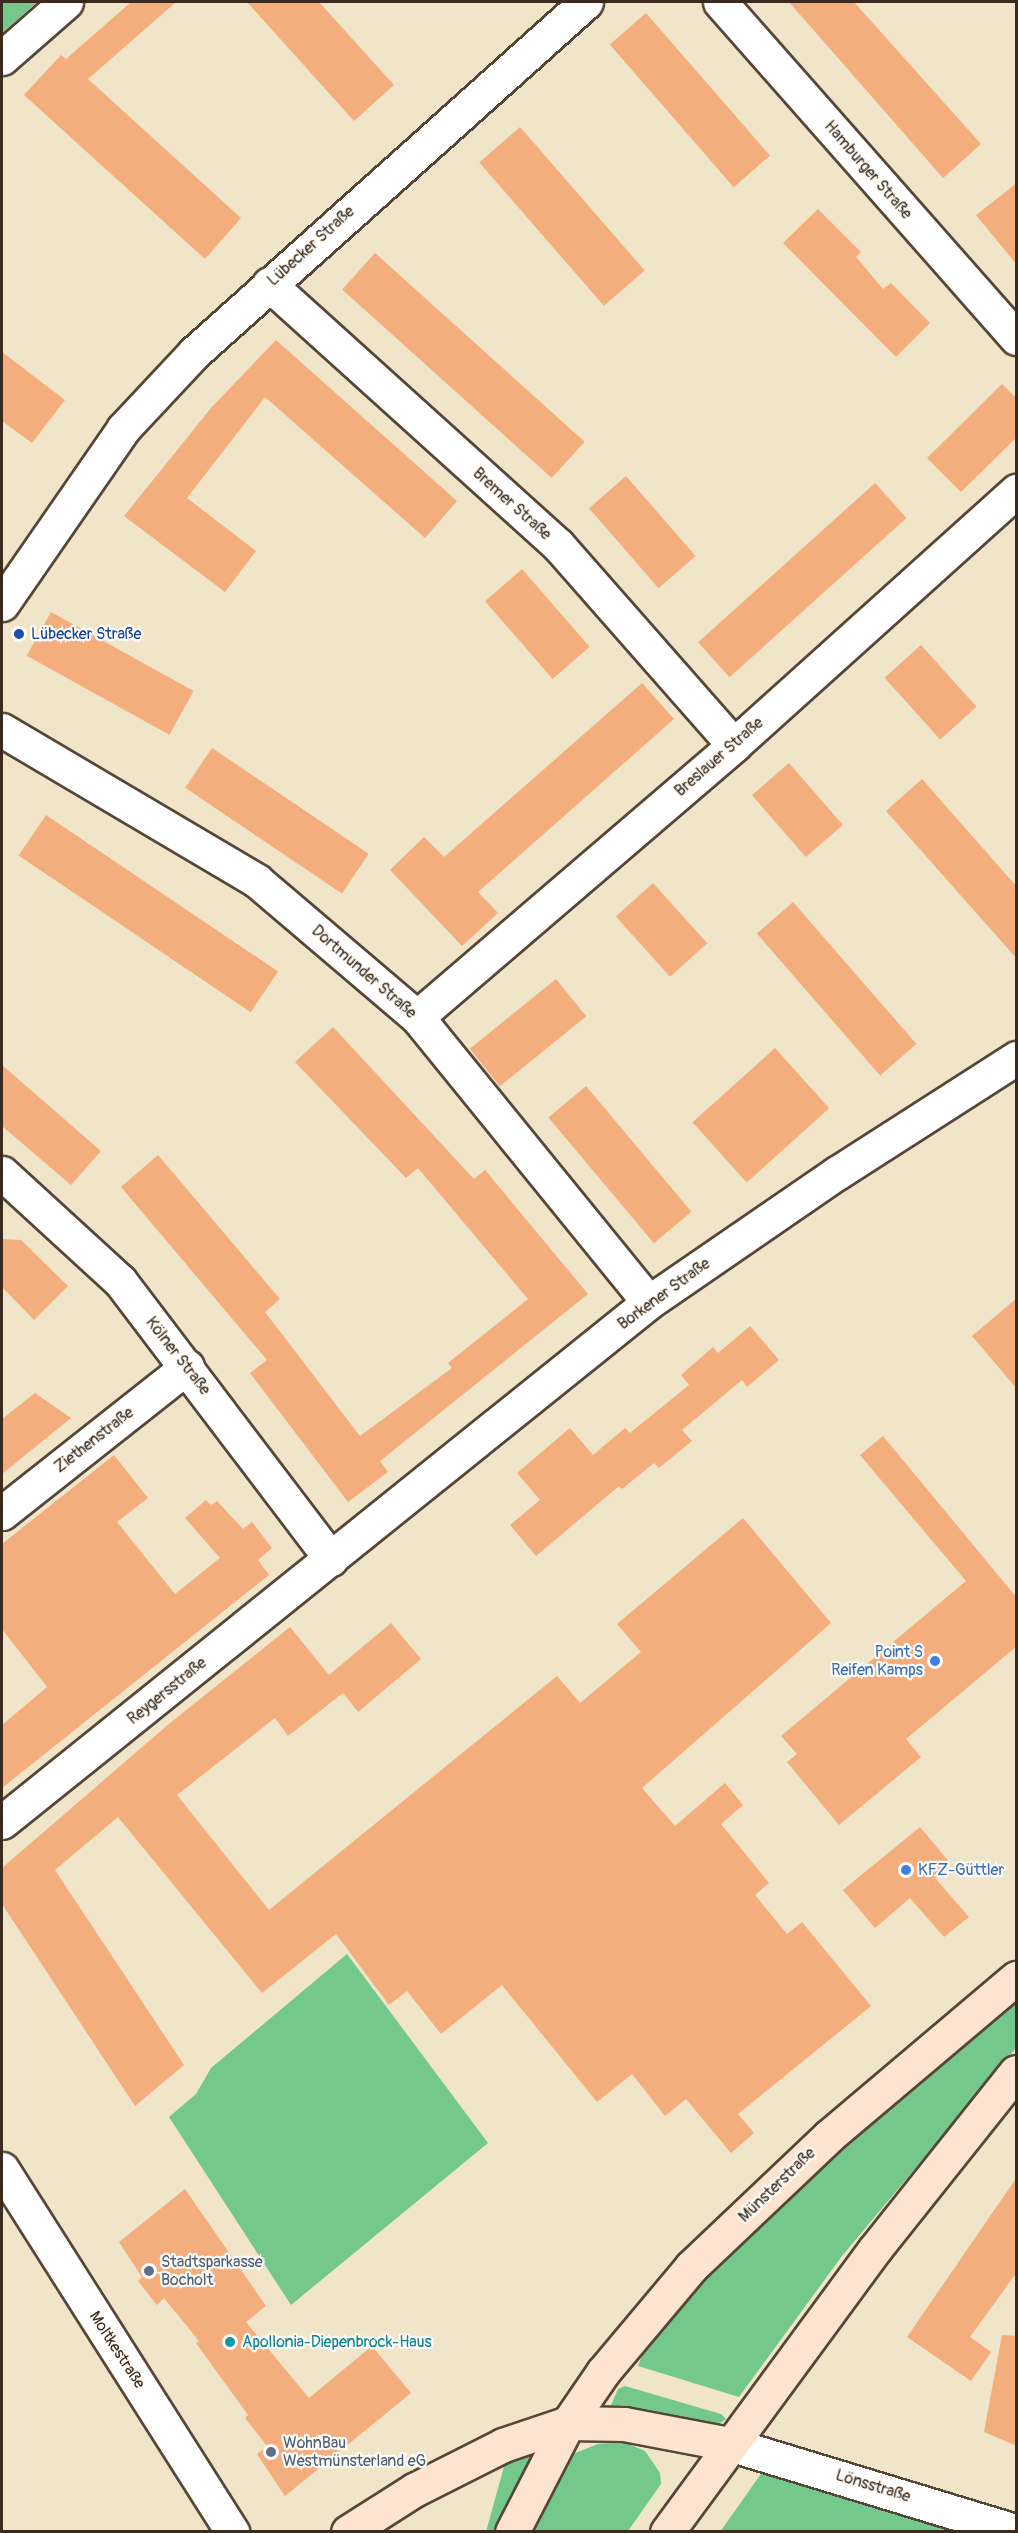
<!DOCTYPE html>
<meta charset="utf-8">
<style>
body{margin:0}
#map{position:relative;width:1018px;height:2533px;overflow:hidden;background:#f0e5c8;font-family:Pangolin,sans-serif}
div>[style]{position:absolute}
.green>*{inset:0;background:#75c88b}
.building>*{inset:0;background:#f4ad7c;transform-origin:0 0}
.roads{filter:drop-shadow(2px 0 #564638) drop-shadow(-2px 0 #564638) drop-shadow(0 2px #564638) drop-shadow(0 -2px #564638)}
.street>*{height:33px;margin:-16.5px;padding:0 16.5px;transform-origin:16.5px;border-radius:16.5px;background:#fff}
.secondary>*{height:33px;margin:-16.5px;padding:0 16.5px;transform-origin:16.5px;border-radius:16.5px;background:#fde4d1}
.dots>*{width:16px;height:16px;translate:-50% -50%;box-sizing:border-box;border:3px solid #fdfcf7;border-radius:50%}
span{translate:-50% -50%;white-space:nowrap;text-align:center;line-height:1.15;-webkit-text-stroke:4.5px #fdfcf7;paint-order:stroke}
.street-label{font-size:16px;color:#3b2a1e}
.transit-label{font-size:16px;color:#164399}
.left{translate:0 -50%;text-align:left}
.shop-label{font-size:16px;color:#366cbe}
.right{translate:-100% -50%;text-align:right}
.service-label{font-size:16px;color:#4e5e75}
.culture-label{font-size:16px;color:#0d838f}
.frame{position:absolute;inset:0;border:3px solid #3b2a1e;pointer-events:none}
</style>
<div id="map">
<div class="green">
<div style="clip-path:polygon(2px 2px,37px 2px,2px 33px)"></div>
<div style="clip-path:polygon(347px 1954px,488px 2143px,291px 2305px,169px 2117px,196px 2094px,211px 2068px)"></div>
<div style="clip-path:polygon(1016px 2003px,1016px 2048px,842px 2256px,739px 2397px,638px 2366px,642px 2355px,663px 2328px,757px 2221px,843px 2144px)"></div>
<div style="clip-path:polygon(625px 2386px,721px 2414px,726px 2419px,719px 2424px,609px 2410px,618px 2389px)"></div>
<div style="clip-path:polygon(624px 2442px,645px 2451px,660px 2473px,661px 2484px,628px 2531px,533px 2531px,573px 2454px,598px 2444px)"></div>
<div style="clip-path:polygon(538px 2451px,497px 2531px,486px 2532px,505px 2463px,521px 2453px)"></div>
<div style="clip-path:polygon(765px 2468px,985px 2532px,720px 2532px)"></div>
</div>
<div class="building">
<div style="clip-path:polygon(131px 2px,176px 2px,88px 79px,241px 218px,205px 259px,24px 95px,61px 55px,66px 59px)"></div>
<div style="clip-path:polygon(247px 2px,319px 2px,394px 85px,354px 121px)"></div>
<div style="clip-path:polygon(789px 2px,854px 2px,981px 144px,943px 178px)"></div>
<div style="left:646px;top:13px;width:189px;height:48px;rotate:49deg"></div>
<div style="left:520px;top:127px;width:190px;height:54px;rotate:49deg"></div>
<div style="clip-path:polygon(1017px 183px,1017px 265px,976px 215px)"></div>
<div style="clip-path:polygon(818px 209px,861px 252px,856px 257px,883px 289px,891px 283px,930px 323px,896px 357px,783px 243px)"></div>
<div style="left:375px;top:253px;width:282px;height:49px;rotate:42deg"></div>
<div style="clip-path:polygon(276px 340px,457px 501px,425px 538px,265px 397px,187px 498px,256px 551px,225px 592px,124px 516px,211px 408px)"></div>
<div style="clip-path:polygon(2px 352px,65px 400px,32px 443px,2px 421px)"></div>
<div style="clip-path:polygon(1002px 384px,1017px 399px,1017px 437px,961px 492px,927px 458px)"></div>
<div style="left:626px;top:476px;width:106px;height:49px;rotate:49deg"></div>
<div style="left:875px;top:483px;width:47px;height:238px;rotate:48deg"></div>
<div style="left:522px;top:569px;width:103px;height:49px;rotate:49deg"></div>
<div style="left:51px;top:612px;width:163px;height:50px;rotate:29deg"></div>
<div style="left:921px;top:645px;width:83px;height:49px;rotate:48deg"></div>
<div style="clip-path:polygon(642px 683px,674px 719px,478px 892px,498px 913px,462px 946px,390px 870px,424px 837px,444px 857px)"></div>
<div style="left:212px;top:748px;width:189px;height:48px;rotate:34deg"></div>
<div style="left:789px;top:763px;width:82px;height:49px;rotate:49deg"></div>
<div style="clip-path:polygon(922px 779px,1017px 887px,1017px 959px,886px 811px)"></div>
<div style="left:46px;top:815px;width:280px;height:49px;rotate:34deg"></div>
<div style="left:653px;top:883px;width:81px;height:50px;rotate:48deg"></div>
<div style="left:793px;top:902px;width:188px;height:48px;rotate:49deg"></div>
<div style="left:556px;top:979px;width:48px;height:111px;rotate:51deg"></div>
<div style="clip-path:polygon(333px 1027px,474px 1179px,485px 1170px,588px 1294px,380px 1461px,388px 1472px,348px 1502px,250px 1373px,267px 1360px,121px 1187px,158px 1155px,280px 1299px,265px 1312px,360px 1436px,452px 1368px,448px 1363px,528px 1299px,418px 1168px,406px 1178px,295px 1062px)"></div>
<div style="left:775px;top:1048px;width:81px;height:111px;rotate:48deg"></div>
<div style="clip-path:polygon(2px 1065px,101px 1151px,71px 1185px,2px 1126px)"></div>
<div style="left:586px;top:1086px;width:164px;height:49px;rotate:50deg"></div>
<div style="clip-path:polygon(2px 1239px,21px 1240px,68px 1286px,34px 1320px,2px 1287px)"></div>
<div style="clip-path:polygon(1017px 1298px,1017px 1389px,972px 1336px)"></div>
<div style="clip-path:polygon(750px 1326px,779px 1360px,747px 1387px,742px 1380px,682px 1430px,692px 1441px,659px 1468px,654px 1463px,622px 1489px,619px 1486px,536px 1556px,510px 1525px,540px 1500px,517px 1473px,570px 1428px,593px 1455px,625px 1428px,630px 1433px,689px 1385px,681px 1375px,713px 1347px,718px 1353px)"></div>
<div style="clip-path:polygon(35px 1393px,71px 1418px,2px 1474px,2px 1419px)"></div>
<div style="clip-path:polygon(883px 1436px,1017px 1598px,1017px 1646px,906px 1739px,921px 1757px,839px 1825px,787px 1762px,797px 1754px,781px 1736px,966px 1581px,860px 1455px)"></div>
<div style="clip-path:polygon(114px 1455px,148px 1498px,117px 1522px,175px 1594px,220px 1558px,185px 1518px,206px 1500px,211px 1505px,217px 1501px,243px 1529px,252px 1522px,272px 1548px,258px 1560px,269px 1575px,2px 1788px,2px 1725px,47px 1687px,2px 1629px,2px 1544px)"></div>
<div style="clip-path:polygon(743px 1518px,831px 1623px,642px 1788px,675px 1826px,725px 1783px,743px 1805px,721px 1824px,769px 1883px,755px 1895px,787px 1934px,802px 1922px,871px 2006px,738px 2114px,754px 2133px,731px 2153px,686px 2099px,665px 2116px,632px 2074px,597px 2102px,502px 1985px,441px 2034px,407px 1991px,389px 2005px,336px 1934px,262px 1993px,118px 1817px,55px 1870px,184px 2065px,135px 2106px,2px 1904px,2px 1868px,170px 1723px,290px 1627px,329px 1675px,391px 1623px,421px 1659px,358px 1712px,343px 1693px,288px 1736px,275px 1718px,177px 1795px,269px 1910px,557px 1676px,580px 1703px,641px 1652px,617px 1624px)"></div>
<div style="clip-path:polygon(920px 1827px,951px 1864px,935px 1878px,969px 1917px,944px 1937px,910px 1898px,875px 1928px,843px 1890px)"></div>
<div style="clip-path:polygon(1017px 2177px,1017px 2272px,970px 2337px,991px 2352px,971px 2381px,907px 2337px)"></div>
<div style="clip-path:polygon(185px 2189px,266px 2306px,246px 2322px,309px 2398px,372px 2346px,411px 2393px,285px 2496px,257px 2454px,267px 2446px,245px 2418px,248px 2415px,196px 2343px,199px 2341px,164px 2298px,157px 2305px,138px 2281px,142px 2277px,119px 2242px)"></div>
<div style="clip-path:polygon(1002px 2335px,1017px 2336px,1017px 2446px,984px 2432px)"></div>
</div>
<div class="roads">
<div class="street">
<div style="left:720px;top:2px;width:448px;rotate:48.6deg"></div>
<div style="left:2px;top:58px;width:85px;rotate:-41.2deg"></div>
<div style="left:269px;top:284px;width:389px;rotate:42.1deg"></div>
<div style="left:558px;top:545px;width:266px;rotate:48.7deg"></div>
<div style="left:2px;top:604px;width:213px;rotate:-55.3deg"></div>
<div style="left:123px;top:429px;width:104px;rotate:-46.9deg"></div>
<div style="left:194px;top:353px;width:526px;rotate:-41.84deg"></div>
<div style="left:2px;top:730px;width:296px;rotate:30.6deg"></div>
<div style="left:257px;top:881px;width:210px;rotate:40.4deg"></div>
<div style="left:417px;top:1017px;width:367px;rotate:50.9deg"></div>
<div style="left:417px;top:1017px;width:418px;rotate:-40.6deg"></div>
<div style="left:734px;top:745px;width:380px;rotate:-42deg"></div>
<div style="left:2px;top:1173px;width:160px;rotate:42.5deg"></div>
<div style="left:120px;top:1281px;width:349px;rotate:52.8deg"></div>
<div style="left:2px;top:1513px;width:236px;rotate:-38.3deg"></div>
<div style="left:2px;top:1822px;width:830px;rotate:-38.79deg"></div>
<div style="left:649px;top:1302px;width:228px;rotate:-34.5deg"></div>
<div style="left:837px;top:1173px;width:213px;rotate:-32.7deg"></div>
<div style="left:2px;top:2169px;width:430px;rotate:57.6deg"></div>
<div style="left:729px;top:2444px;width:300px;rotate:16.9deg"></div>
</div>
<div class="secondary">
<div style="left:348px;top:2532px;width:78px;rotate:-32.5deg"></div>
<div style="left:414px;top:2490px;width:100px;rotate:-26.8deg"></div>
<div style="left:503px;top:2445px;width:69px;rotate:-18.7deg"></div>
<div style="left:568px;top:2423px;width:56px;rotate:1deg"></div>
<div style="left:624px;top:2424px;width:107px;rotate:10.8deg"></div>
<div style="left:512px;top:2532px;width:123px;rotate:-62.8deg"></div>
<div style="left:568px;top:2423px;width:62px;rotate:-55.5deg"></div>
<div style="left:603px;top:2372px;width:137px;rotate:-50deg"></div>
<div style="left:691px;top:2267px;width:190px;rotate:-43.5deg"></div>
<div style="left:829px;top:2136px;width:245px;rotate:-40.2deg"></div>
<div style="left:667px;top:2532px;width:351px;rotate:-53.7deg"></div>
<div style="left:875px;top:2249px;width:226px;rotate:-51.5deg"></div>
</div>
</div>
<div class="dots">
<div style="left:19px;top:634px;background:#1a4fb4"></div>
<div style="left:935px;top:1661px;background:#3f7fe0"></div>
<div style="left:906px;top:1870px;background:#3f7fe0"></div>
<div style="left:149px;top:2271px;background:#5c6f8a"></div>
<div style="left:230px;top:2342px;background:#0f9aa8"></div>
<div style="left:271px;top:2452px;background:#5c6f8a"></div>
</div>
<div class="street-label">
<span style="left:868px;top:170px;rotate:49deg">Hamburger Straße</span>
<span style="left:311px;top:246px;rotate:-42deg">Lübecker Straße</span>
<span style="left:512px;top:504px;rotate:42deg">Bremer Straße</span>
<span style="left:719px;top:757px;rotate:-41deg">Breslauer Straße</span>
<span style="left:364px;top:972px;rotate:41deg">Dortmunder Straße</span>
<span style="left:664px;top:1294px;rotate:-36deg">Borkener Straße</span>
<span style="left:178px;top:1356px;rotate:52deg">Kölner Straße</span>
<span style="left:94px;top:1440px;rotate:-38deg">Ziethenstraße</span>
<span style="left:167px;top:1691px;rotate:-39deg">Reygersstraße</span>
<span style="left:777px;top:2185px;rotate:-44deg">Münsterstraße</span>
<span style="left:117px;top:2350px;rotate:57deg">Moltkestraße</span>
<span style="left:873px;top:2486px;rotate:17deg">Lönsstraße</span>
</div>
<div class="transit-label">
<span class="left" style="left:31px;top:634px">Lübecker Straße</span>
</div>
<div class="shop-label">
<span class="right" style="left:923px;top:1661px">Point S<br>Reifen Kamps</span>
<span class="left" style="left:918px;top:1870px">KFZ-Güttler</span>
</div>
<div class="service-label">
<span class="left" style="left:161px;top:2271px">Stadtsparkasse<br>Bocholt</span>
<span class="left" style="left:283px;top:2452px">WohnBau<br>Westmünsterland eG</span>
</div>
<div class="culture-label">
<span class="left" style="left:242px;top:2342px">Apollonia-Diepenbrock-Haus</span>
</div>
<div class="frame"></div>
</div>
